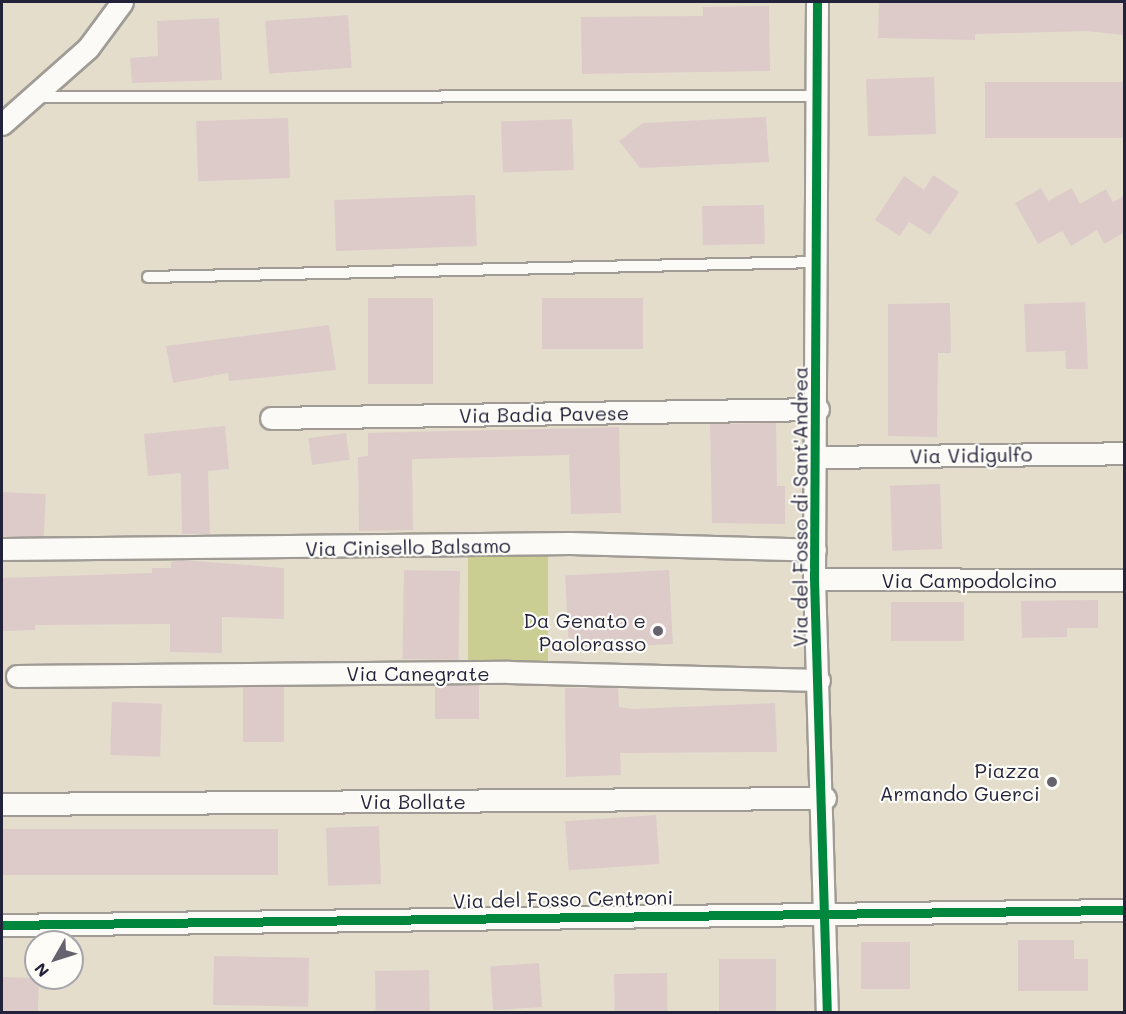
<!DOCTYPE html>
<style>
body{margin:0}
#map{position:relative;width:1126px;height:1014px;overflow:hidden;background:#e4ddcc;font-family:Mali,sans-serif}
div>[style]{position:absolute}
.green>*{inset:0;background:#cace93;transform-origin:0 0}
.building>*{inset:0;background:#ddcbca;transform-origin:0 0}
.roads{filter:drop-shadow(2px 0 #a09c95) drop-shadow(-2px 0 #a09c95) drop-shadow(0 2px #a09c95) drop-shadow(0 -2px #a09c95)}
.lane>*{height:10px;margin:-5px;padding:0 5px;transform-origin:5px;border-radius:5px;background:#fbfaf7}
.street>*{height:21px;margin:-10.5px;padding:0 10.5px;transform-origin:10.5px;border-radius:10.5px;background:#fbfaf7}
.cycleway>*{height:9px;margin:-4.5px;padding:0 4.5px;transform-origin:4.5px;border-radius:4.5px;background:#00873e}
.dots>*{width:16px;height:16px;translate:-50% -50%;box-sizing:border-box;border:3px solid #fdfcf7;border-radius:50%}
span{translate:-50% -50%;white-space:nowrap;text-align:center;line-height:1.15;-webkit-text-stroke:4.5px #fdfcf7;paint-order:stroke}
.street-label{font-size:20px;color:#22223b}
.poi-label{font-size:20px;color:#22223b}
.right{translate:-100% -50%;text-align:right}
.frame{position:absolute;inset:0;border:3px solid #22223b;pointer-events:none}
.north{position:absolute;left:24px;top:930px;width:60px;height:60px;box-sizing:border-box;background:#fdfcf7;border:2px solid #a5a5ac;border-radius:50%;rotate:231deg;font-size:16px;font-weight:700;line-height:24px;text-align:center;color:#22223b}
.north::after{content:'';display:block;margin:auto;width:21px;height:27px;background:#66636e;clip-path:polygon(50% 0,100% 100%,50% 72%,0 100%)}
</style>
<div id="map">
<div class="green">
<div style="left:468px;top:556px;width:80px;height:106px"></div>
</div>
<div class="building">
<div style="clip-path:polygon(879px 2px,1125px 2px,1125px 35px,1085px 31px,975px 34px,975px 40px,878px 38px)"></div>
<div style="clip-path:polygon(769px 6px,770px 71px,582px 74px,581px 17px,703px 16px,703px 7px)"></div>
<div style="left:348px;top:15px;width:53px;height:83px;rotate:86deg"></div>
<div style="clip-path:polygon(219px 18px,222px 80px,132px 83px,130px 58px,158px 56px,157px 21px)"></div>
<div style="left:934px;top:77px;width:57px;height:68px;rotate:88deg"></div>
<div style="left:985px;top:82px;width:140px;height:56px"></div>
<div style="clip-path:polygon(766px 117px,769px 162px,640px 168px,619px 141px,643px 123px)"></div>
<div style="left:288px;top:118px;width:60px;height:92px;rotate:88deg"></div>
<div style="left:572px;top:119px;width:51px;height:71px;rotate:88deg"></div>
<div style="clip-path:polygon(933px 175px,959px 192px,930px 235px,909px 222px,900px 236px,875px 220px,904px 176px,924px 190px)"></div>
<div style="clip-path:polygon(1041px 188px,1048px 201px,1072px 188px,1080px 204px,1106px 189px,1113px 202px,1125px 195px,1125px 232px,1104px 244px,1097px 230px,1071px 246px,1062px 231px,1038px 244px,1015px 203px)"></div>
<div style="left:475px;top:195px;width:51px;height:141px;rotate:88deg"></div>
<div style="left:764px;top:205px;width:39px;height:62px;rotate:89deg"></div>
<div style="left:368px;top:298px;width:65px;height:86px"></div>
<div style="left:542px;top:298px;width:101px;height:51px"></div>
<div style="clip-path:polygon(1085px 302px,1088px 369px,1066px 369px,1065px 351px,1026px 352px,1024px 304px)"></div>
<div style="clip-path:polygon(950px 303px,951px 353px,938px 353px,937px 437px,888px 436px,888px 304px)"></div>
<div style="clip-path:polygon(329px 325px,336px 370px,229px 381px,228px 373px,173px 383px,166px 346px)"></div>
<div style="clip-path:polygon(776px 423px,777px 486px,785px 486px,785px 524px,712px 523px,710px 424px)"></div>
<div style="clip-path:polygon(225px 426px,229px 469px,208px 471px,210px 534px,182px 534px,181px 473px,148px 476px,144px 434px)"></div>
<div style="clip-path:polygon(619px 427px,621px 513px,571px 514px,569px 455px,412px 459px,413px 530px,359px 531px,358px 457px,368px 456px,368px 433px)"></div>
<div style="left:346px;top:433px;width:27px;height:38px;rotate:82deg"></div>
<div style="left:940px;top:484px;width:65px;height:50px;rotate:88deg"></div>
<div style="left:2px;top:492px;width:44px;height:44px;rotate:3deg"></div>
<div style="clip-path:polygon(182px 560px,284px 568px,284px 619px,222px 617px,222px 653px,170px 652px,170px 624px,35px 625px,35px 630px,2px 631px,2px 578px,152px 573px,152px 568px,171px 568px,171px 562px)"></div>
<div style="left:404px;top:570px;width:56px;height:89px;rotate:1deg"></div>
<div style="left:669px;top:570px;width:74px;height:104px;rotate:87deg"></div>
<div style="clip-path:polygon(1098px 600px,1098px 628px,1067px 628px,1067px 637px,1022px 638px,1021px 601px)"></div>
<div style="left:891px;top:602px;width:73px;height:39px"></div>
<div style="left:435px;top:685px;width:44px;height:34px"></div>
<div style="left:243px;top:687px;width:41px;height:55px"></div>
<div style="clip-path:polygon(565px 688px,618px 688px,619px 707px,632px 709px,775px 703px,777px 752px,620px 753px,621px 775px,566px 777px)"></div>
<div style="left:112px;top:702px;width:50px;height:53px;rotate:2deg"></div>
<div style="left:656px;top:815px;width:49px;height:91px;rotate:86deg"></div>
<div style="left:379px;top:826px;width:58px;height:53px;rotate:88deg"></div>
<div style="left:2px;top:829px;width:276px;height:46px"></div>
<div style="clip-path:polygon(1018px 940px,1074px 940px,1074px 959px,1088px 959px,1088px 991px,1018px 991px)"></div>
<div style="left:861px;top:942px;width:49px;height:47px"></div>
<div style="left:214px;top:956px;width:95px;height:49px;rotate:1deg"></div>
<div style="left:719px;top:959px;width:57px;height:53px"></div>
<div style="left:539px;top:963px;width:44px;height:49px;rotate:86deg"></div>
<div style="left:429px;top:970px;width:42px;height:54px;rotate:89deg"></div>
<div style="left:667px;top:973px;width:39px;height:53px;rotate:89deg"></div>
<div style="left:2px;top:977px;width:37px;height:35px;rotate:2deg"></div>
</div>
<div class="roads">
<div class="lane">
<div style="left:37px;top:97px;width:780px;rotate:-0.07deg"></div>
<div style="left:148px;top:277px;width:670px;rotate:-1.28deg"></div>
</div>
<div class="street">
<div style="left:817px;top:2px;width:577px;rotate:90.3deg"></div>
<div style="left:814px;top:579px;width:433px;rotate:88.3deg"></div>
<div style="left:2px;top:124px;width:115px;rotate:-41.5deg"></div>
<div style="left:88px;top:48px;width:57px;rotate:-53.5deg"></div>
<div style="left:271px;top:418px;width:547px;rotate:-0.94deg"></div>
<div style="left:818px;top:457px;width:306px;rotate:-0.7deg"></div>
<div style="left:2px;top:549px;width:568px;rotate:-0.61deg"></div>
<div style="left:570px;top:543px;width:245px;rotate:1.6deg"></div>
<div style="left:814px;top:579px;width:310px;rotate:0.2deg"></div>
<div style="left:17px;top:676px;width:492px;rotate:-0.5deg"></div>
<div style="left:509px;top:672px;width:310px;rotate:1.5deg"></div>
<div style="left:2px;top:804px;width:823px;rotate:-0.42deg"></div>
<div style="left:2px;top:925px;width:1122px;rotate:-0.77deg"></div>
</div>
</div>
<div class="cycleway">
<div style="left:817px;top:2px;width:577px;rotate:90.3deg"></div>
<div style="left:814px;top:579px;width:433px;rotate:88.3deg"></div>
<div style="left:2px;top:925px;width:1122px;rotate:-0.77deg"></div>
</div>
<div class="dots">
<div style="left:658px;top:631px;background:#66636e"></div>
<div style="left:1052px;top:782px;background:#66636e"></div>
</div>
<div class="street-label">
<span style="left:544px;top:414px;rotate:-1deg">Via Badia Pavese</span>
<span style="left:971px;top:455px;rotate:-1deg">Via Vidigulfo</span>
<span style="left:800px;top:507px;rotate:-90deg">Via del Fosso di Sant'Andrea</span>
<span style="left:408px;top:547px;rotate:-1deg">Via Cinisello Balsamo</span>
<span style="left:969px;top:580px">Via Campodolcino</span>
<span style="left:418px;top:673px">Via Canegrate</span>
<span style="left:413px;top:801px">Via Bollate</span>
<span style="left:563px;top:899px;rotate:-1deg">Via del Fosso Centroni</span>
</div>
<div class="poi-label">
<span class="right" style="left:646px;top:632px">Da Genato e<br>Paolorasso</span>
<span class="right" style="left:1040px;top:782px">Piazza<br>Armando Guerci</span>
</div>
<div class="frame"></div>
<div class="north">N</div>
</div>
